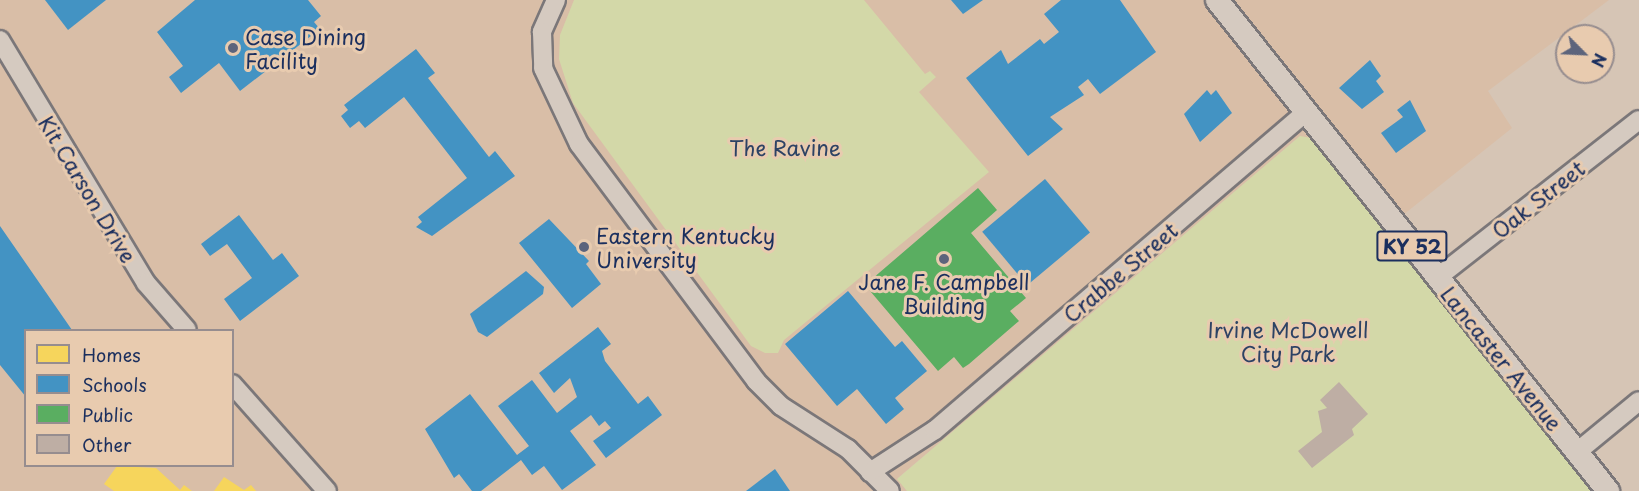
<!DOCTYPE html>
<style>
body{margin:0}
#map{position:relative;width:1639px;height:491px;overflow:hidden;background:#d6c5b5;font-family:"Playpen Sans",sans-serif}
div>[style]{position:absolute}
.built>*{inset:0;background:#d9bea7}
.green>*{inset:0;background:#d3d8a8}
.homes>*{inset:0;background:#f6d55c}
.schools>*{inset:0;background:#4393c3;transform-origin:0 0}
.public>*{inset:0;background:#5aae61}
.building>*{inset:0;background:#beaea4}
.roads{filter:drop-shadow(2px 0 #7b7779) drop-shadow(-2px 0 #7b7779) drop-shadow(0 2px #7b7779) drop-shadow(0 -2px #7b7779)}
.minor>*{height:18px;margin:-9px;padding:0 9px;transform-origin:9px;border-radius:9px;background:#d5cac0}
.major>*{height:22px;margin:-11px;padding:0 11px;transform-origin:11px;border-radius:11px;background:#d5cac0}
.dots>*{width:16px;height:16px;translate:-50% -50%;box-sizing:border-box;border:3px solid #e8cbaf;border-radius:50%}
span{translate:-50% -50%;white-space:nowrap;text-align:center;line-height:1.15;-webkit-text-stroke:6px #e8cbaf;paint-order:stroke}
.shield-label span{padding:2px 4px;background:#e8cbaf;border:2px solid;border-radius:4px;-webkit-text-stroke-width:0}
.shield-label{font-size:20px;color:#1b2f5e;font-weight:700}
.poi-label{font-size:21px;color:#1b2f5e}
.left{translate:0 -50%;text-align:left}
.park-label{font-size:21px;color:#2d4264}
.street-label{font-size:21px;color:#1b2f5e}
.legend{position:absolute;left:24px;top:329px;width:210px;height:138px;box-sizing:border-box;background:#e8cbaf;border:2px solid #968d8f;margin:0;padding:8px 10px;list-style:none;font-size:18px;color:#1b2f5e}
.legend li{display:flex;align-items:center;gap:12px;height:30px}
.legend b{width:30px;border:2px solid #968d8f}
.north{position:absolute;left:1555px;top:24px;width:60px;height:60px;box-sizing:border-box;background:#e8cbaf;border:2px solid #968d8f;border-radius:50%;rotate:114deg;font-size:16px;font-weight:700;line-height:24px;text-align:center;color:#1b2f5e}
.north::after{content:'';display:block;margin:auto;width:21px;height:27px;background:#5c647c;clip-path:polygon(50% 0,100% 100%,50% 72%,0 100%)}
</style>
<div id="map">
<div class="built">
<div style="clip-path:polygon(evenodd,0 0,1609px 0,1488px 91px,1512px 128px,1388px 227px,1300px 136px,898px 478px,907px 491px,0 491px,0 0,26px 330px,232px 330px,232px 466px,26px 466px,26px 330px)"></div>
</div>
<div class="green">
<div style="clip-path:polygon(574px 0,864px 0,925px 74px,930px 71px,936px 77px,919px 92px,989px 172px,784px 340px,778px 353px,765px 353px,751px 346px,573px 103px,559px 59px,560px 35px)"></div>
<div style="clip-path:polygon(1300px 136px,1318px 139px,1595px 491px,907px 491px,897px 479px)"></div>
</div>
<div class="homes">
<div style="clip-path:polygon(117px 466px,156px 468px,180px 490px,184px 485px,192px 491px,114px 491px,104px 484px)"></div>
<div style="clip-path:polygon(224px 477px,244px 490px,251px 485px,256px 491px,214px 491px)"></div>
</div>
<div class="schools">
<div style="clip-path:polygon(45px 0,106px 0,68px 30px)"></div>
<div style="clip-path:polygon(195px 0,308px 0,321px 16px,314px 22px,320px 29px,240px 91px,219px 63px,181px 93px,169px 77px,183px 66px,157px 32px)"></div>
<div style="clip-path:polygon(951px 0,983px 0,963px 14px)"></div>
<div style="clip-path:polygon(1061px 0,1120px 0,1156px 52px,1100px 94px,1088px 79px,1078px 87px,1084px 95px,1050px 117px,1063px 129px,1028px 156px,966px 78px,1001px 50px,1008px 64px,1040px 39px,1044px 44px,1059px 32px,1044px 14px)"></div>
<div style="clip-path:polygon(416px 49px,435px 73px,428px 78px,489px 157px,495px 151px,515px 176px,432px 236px,416px 227px,422px 222px,418px 217px,467px 178px,404px 97px,365px 128px,359px 121px,350px 128px,341px 116px,348px 110px,344px 105px)"></div>
<div style="clip-path:polygon(1370px 60px,1381px 76px,1376px 81px,1384px 92px,1362px 109px,1339px 88px)"></div>
<div style="clip-path:polygon(1207px 90px,1211px 95px,1216px 90px,1232px 113px,1200px 142px,1184px 114px)"></div>
<div style="clip-path:polygon(1410px 100px,1426px 131px,1396px 153px,1381px 133px,1403px 117px,1397px 110px)"></div>
<div style="left:1045px;top:179px;width:70px;height:82px;rotate:50deg"></div>
<div style="clip-path:polygon(239px 215px,273px 260px,282px 253px,299px 276px,240px 321px,224px 299px,252px 278px,227px 244px,210px 256px,201px 244px)"></div>
<div style="clip-path:polygon(549px 219px,589px 261px,586px 264px,601px 284px,572px 308px,519px 243px)"></div>
<div style="clip-path:polygon(0 226px,72px 330px,26px 330px,26px 397px,0 365px)"></div>
<div style="clip-path:polygon(526px 271px,544px 287px,543px 294px,487px 337px,478px 332px,470px 314px)"></div>
<div style="clip-path:polygon(848px 291px,895px 347px,902px 341px,927px 371px,895px 398px,904px 409px,886px 424px,857px 389px,837px 406px,785px 344px)"></div>
<div style="clip-path:polygon(598px 327px,611px 344px,602px 351px,605px 361px,638px 404px,648px 396px,662px 415px,606px 458px,593px 441px,611px 428px,605px 421px,599px 426px,591px 415px,570px 431px,596px 465px,562px 490px,544px 466px,532px 475px,521px 460px,481px 491px,472px 491px,459px 474px,454px 478px,425px 429px,470px 394px,517px 455px,529px 446px,498px 406px,532px 380px,557px 413px,577px 397px,570px 378px,554px 393px,539px 373px)"></div>
<div style="clip-path:polygon(775px 469px,790px 491px,746px 491px)"></div>
</div>
<div class="public">
<div style="clip-path:polygon(978px 188px,997px 210px,971px 233px,1026px 298px,1010px 311px,1019px 321px,969px 364px,963px 368px,954px 357px,938px 371px,865px 285px)"></div>
</div>
<div class="building">
<div style="clip-path:polygon(1339px 382px,1368px 414px,1352px 429px,1354px 435px,1312px 468px,1298px 451px,1322px 432px,1318px 411px,1327px 408px,1320px 400px)"></div>
</div>
<div class="roads">
<div class="minor">
<div style="left:556px;top:0;width:35px;rotate:114deg"></div>
<div style="left:542px;top:32px;width:36px;rotate:88deg"></div>
<div style="left:543px;top:68px;width:84px;rotate:64.7deg"></div>
<div style="left:579px;top:144px;width:296px;rotate:53.2deg"></div>
<div style="left:756px;top:381px;width:35px;rotate:45deg"></div>
<div style="left:781px;top:406px;width:80px;rotate:32.7deg"></div>
<div style="left:848px;top:449px;width:59px;rotate:45deg"></div>
<div style="left:0;top:40px;width:283px;rotate:59deg"></div>
<div style="left:146px;top:283px;width:62px;rotate:48.9deg"></div>
<div style="left:1438px;top:277px;width:255px;rotate:-38deg"></div>
<div style="left:232px;top:384px;width:143px;rotate:48.4deg"></div>
<div style="left:1577px;top:452px;width:80px;rotate:-39.4deg"></div>
<div style="left:870px;top:472px;width:77px;rotate:-32.9deg"></div>
<div style="left:935px;top:430px;width:487px;rotate:-40.6deg"></div>
</div>
<div class="major">
<div style="left:1217px;top:0;width:628px;rotate:51.47deg"></div>
</div>
</div>
<div class="dots">
<div style="left:233px;top:48px;background:#5c647c"></div>
<div style="left:584px;top:247px;background:#5c647c"></div>
<div style="left:944px;top:259px;background:#5c647c"></div>
</div>
<div class="shield-label">
<span style="left:1412px;top:246px">KY 52</span>
</div>
<div class="poi-label">
<span class="left" style="left:245px;top:48px">Case Dining<br>Facility</span>
<span class="left" style="left:596px;top:247px">Eastern Kentucky<br>University</span>
<span style="left:944px;top:293px">Jane F. Campbell<br>Building</span>
</div>
<div class="park-label">
<span style="left:785px;top:147px">The Ravine</span>
<span style="left:1288px;top:341px">Irvine McDowell<br>City Park</span>
</div>
<div class="street-label">
<span style="left:88px;top:189px;rotate:59deg">Kit Carson Drive</span>
<span style="left:1538px;top:199px;rotate:-38deg">Oak Street</span>
<span style="left:1120px;top:272px;rotate:-40deg">Crabbe Street</span>
<span style="left:1502px;top:358px;rotate:51deg">Lancaster Avenue</span>
</div>
<ul class="legend">
<li><b style="height:16px;background:#f6d55c"></b>Homes</li>
<li><b style="height:16px;background:#4393c3"></b>Schools</li>
<li><b style="height:16px;background:#5aae61"></b>Public</li>
<li><b style="height:16px;background:#beaea4"></b>Other</li>
</ul>
<div class="north">N</div>
</div>
